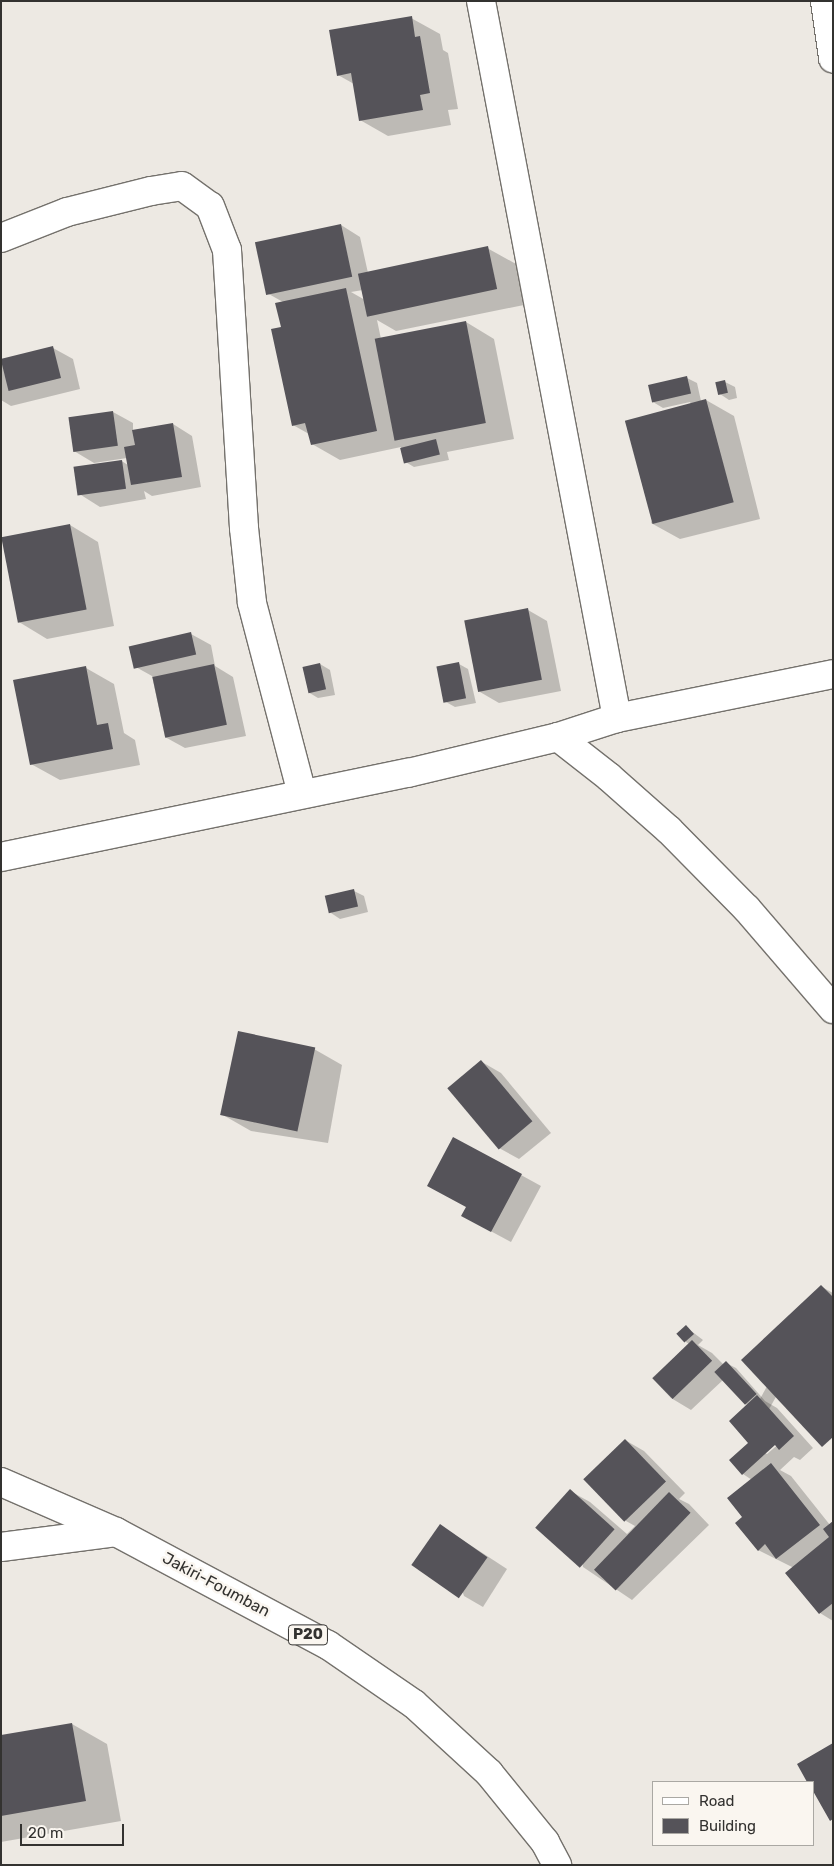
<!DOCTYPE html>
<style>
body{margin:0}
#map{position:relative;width:834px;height:1866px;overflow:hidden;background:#ede9e3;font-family:Rubik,sans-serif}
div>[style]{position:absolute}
.shadow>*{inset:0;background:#0003;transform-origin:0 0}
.building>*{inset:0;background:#555359;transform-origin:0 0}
.roads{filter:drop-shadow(1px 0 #74716c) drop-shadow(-1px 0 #74716c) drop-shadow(0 1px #74716c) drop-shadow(0 -1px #74716c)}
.street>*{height:28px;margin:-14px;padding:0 14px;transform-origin:14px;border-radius:14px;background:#fff}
.primary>*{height:28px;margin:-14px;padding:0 14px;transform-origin:14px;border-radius:14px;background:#fff}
span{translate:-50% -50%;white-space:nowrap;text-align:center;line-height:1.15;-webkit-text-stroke:5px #faf6f0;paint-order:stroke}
.shield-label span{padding:1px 4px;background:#faf6f0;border:1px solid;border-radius:4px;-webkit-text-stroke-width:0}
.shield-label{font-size:15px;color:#333230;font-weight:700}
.street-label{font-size:16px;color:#333230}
.frame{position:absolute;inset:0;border:2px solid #333230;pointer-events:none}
.legend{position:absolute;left:652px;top:1781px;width:162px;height:65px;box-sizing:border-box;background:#faf6f0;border:1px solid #aaa8a3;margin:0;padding:6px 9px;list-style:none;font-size:15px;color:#333230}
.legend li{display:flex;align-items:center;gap:10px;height:25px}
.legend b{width:25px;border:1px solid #aaa8a3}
.scale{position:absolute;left:20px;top:1824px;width:104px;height:22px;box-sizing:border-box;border:2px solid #333230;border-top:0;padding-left:6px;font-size:15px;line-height:18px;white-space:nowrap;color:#333230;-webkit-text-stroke:4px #faf6f0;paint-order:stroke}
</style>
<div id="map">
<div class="shadow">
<div style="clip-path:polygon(411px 18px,440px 34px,443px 50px,448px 53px,458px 109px,448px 110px,451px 125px,388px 136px,360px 120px,354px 84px,338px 75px)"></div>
<div style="clip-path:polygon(evenodd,341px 225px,360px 237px,368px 273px,487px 248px,516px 264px,524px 305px,396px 331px,377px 320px,381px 339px,466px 322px,494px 339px,514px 439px,447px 452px,449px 460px,414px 467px,404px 461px,401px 447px,340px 460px,312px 444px,309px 434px,293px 425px,282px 328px,283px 302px,267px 293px,341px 225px,363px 290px,365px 300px,351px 292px,363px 290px)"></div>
<div style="clip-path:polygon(53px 348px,73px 359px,80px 389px,11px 406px,1px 400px,1px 361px)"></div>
<div style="clip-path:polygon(687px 378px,697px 383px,701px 401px,706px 400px,734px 416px,760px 519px,680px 539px,651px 523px,691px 404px,690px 402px,663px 408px,653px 402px)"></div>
<div style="clip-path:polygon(725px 382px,735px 387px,737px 398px,729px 400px,720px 394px)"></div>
<div style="clip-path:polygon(113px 412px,133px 423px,133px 431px,173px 424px,192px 436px,201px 487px,152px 496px,144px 491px,146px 499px,100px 507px,81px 495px,120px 460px,128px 465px,127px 458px,94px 463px,74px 451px)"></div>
<div style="clip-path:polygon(70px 525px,98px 542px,114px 626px,47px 639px,19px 622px)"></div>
<div style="clip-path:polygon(528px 610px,547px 621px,561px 691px,499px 703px,480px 692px)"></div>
<div style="clip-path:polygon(191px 634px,211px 645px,215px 666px,233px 677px,246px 736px,185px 748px,165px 737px,152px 676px,134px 666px)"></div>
<div style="clip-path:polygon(320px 664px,330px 670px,335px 695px,318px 698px,308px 692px)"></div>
<div style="clip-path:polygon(459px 664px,468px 669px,476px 703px,455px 707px,446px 702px)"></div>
<div style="clip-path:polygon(86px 668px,114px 684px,124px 733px,135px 740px,140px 765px,60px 780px,31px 764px)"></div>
<div style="clip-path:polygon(354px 891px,364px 896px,368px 912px,340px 919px,331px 913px)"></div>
<div style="clip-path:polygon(314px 1049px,342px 1065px,328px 1143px,251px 1131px,223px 1115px)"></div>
<div style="clip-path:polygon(482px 1062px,501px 1073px,551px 1133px,519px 1159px,499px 1148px)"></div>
<div style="clip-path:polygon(521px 1175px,541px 1186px,511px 1242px,483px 1227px)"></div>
<div style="left:822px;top:1287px;width:13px;height:159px;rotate:29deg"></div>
<div style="clip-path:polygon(evenodd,686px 1327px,703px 1340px,698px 1345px,712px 1353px,724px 1365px,726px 1363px,736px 1368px,765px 1401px,777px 1408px,813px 1448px,800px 1460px,794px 1457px,780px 1470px,791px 1476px,830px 1525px,833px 1523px,833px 1621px,820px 1613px,794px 1568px,758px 1550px,744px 1517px,752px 1480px,743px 1474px,750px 1443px,747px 1405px,723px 1380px,691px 1410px,671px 1398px,652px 1378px,689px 1344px,686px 1342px,686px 1327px,779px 1440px,781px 1442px,767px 1454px,765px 1453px,779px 1440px)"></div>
<div style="clip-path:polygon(625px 1440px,644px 1451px,685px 1493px,679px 1499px,689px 1504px,709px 1525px,632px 1600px,583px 1567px,570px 1491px,590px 1502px,627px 1534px,635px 1526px,626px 1521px)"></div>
<div style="clip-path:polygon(441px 1526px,507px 1569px,483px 1607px,464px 1596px)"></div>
<div style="clip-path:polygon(72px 1724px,107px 1744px,121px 1821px,1px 1842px,1px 1736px)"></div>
</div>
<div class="building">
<div style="clip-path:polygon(412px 16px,415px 37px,420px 36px,430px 93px,420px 95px,423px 110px,359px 121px,351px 73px,337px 76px,329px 30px)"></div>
<div style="left:341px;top:224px;width:54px;height:88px;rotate:78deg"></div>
<div style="left:488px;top:246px;width:44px;height:133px;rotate:78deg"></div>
<div style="clip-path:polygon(346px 288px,377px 431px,311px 445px,305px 423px,292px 426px,271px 329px,281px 327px,275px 303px)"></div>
<div style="left:466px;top:321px;width:104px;height:93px;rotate:79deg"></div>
<div style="left:53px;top:346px;width:33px;height:54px;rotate:76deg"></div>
<div style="left:687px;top:376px;width:18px;height:40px;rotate:77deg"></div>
<div style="left:725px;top:380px;width:13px;height:10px;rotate:77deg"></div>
<div style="left:706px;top:399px;width:107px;height:84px;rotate:75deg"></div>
<div style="left:113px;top:411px;width:35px;height:45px;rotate:82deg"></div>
<div style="clip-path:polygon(173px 423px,182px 477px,131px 485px,124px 447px,135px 445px,132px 430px)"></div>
<div style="left:436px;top:439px;width:16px;height:37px;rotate:76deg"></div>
<div style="left:122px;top:460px;width:29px;height:49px;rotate:82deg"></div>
<div style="left:70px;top:524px;width:87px;height:70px;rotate:79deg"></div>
<div style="left:528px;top:608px;width:73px;height:65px;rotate:79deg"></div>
<div style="left:191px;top:632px;width:23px;height:64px;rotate:77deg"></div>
<div style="left:459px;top:662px;width:37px;height:23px;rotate:79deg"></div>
<div style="left:320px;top:663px;width:27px;height:18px;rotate:77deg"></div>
<div style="left:214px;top:664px;width:62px;height:63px;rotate:78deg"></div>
<div style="clip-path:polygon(86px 666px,97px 725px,108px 723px,113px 749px,30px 765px,13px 680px)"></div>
<div style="left:354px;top:889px;width:18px;height:30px;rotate:77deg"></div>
<div style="left:238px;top:1031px;width:79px;height:86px;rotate:12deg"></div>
<div style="left:481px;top:1060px;width:80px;height:44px;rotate:50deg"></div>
<div style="clip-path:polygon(453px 1137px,522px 1174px,491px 1232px,461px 1216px,466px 1207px,427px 1186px)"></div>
<div style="clip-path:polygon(821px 1285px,833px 1297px,833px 1437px,822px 1447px,741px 1360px)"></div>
<div style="left:686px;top:1325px;width:12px;height:13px;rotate:48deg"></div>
<div style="left:692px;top:1340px;width:29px;height:55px;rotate:46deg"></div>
<div style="left:726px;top:1361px;width:45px;height:16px;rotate:47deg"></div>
<div style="clip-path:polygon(757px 1395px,794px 1436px,779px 1450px,775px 1445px,742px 1475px,729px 1460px,748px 1443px,729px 1421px)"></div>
<div style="left:625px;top:1439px;width:59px;height:58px;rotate:46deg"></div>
<div style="clip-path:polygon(771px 1463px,820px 1525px,776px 1559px,765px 1544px,758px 1551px,735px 1523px,742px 1517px,727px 1498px)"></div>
<div style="left:570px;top:1489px;width:60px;height:52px;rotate:42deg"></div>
<div style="left:669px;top:1492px;width:30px;height:108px;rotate:44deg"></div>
<div style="clip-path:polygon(833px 1521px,833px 1603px,819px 1614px,785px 1573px,829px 1537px,823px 1529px)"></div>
<div style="left:440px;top:1524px;width:58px;height:50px;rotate:35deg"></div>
<div style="clip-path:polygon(72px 1723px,86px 1801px,1px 1816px,1px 1735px)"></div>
<div style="clip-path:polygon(833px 1743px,833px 1819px,830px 1821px,813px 1791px,813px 1782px,807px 1782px,797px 1764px)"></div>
</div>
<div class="roads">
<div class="street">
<div style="left:481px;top:1px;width:730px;rotate:79.26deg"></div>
<div style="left:825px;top:1px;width:58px;rotate:82deg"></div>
<div style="left:1px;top:238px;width:71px;rotate:-21.5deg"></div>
<div style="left:67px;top:212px;width:87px;rotate:-14deg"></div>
<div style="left:151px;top:191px;width:31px;rotate:-9deg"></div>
<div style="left:182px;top:186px;width:34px;rotate:36deg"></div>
<div style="left:210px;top:206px;width:47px;rotate:68.9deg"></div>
<div style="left:227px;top:250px;width:279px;rotate:86.5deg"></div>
<div style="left:244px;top:528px;width:75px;rotate:83.9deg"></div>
<div style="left:252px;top:603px;width:197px;rotate:75.3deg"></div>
<div style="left:558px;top:737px;width:65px;rotate:38.1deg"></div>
<div style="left:609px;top:777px;width:80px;rotate:41.5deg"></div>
<div style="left:669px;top:830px;width:111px;rotate:45.4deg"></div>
<div style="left:747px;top:909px;width:132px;rotate:49.3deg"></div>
<div style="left:1px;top:857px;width:416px;rotate:-11.7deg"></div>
<div style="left:408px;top:773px;width:154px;rotate:-13.5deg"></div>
<div style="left:558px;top:737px;width:62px;rotate:-17.9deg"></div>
<div style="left:617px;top:718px;width:220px;rotate:-11.5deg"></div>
<div style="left:1px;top:1547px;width:116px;rotate:-7.4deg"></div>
</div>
<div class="primary">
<div style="left:1px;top:1482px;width:125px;rotate:23.5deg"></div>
<div style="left:116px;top:1532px;width:240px;rotate:28.1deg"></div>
<div style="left:328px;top:1645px;width:104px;rotate:34.5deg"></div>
<div style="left:414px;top:1704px;width:102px;rotate:42.6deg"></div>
<div style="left:489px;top:1773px;width:89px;rotate:50.9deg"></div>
<div style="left:545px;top:1842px;width:26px;rotate:62deg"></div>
</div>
</div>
<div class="shield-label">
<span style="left:308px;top:1635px">P20</span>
</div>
<div class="street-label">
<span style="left:216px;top:1585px;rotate:28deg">Jakiri-Foumban</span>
</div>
<div class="frame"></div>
<ul class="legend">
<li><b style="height:6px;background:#fff"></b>Road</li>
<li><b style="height:14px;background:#555359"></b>Building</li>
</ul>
<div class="scale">20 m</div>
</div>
